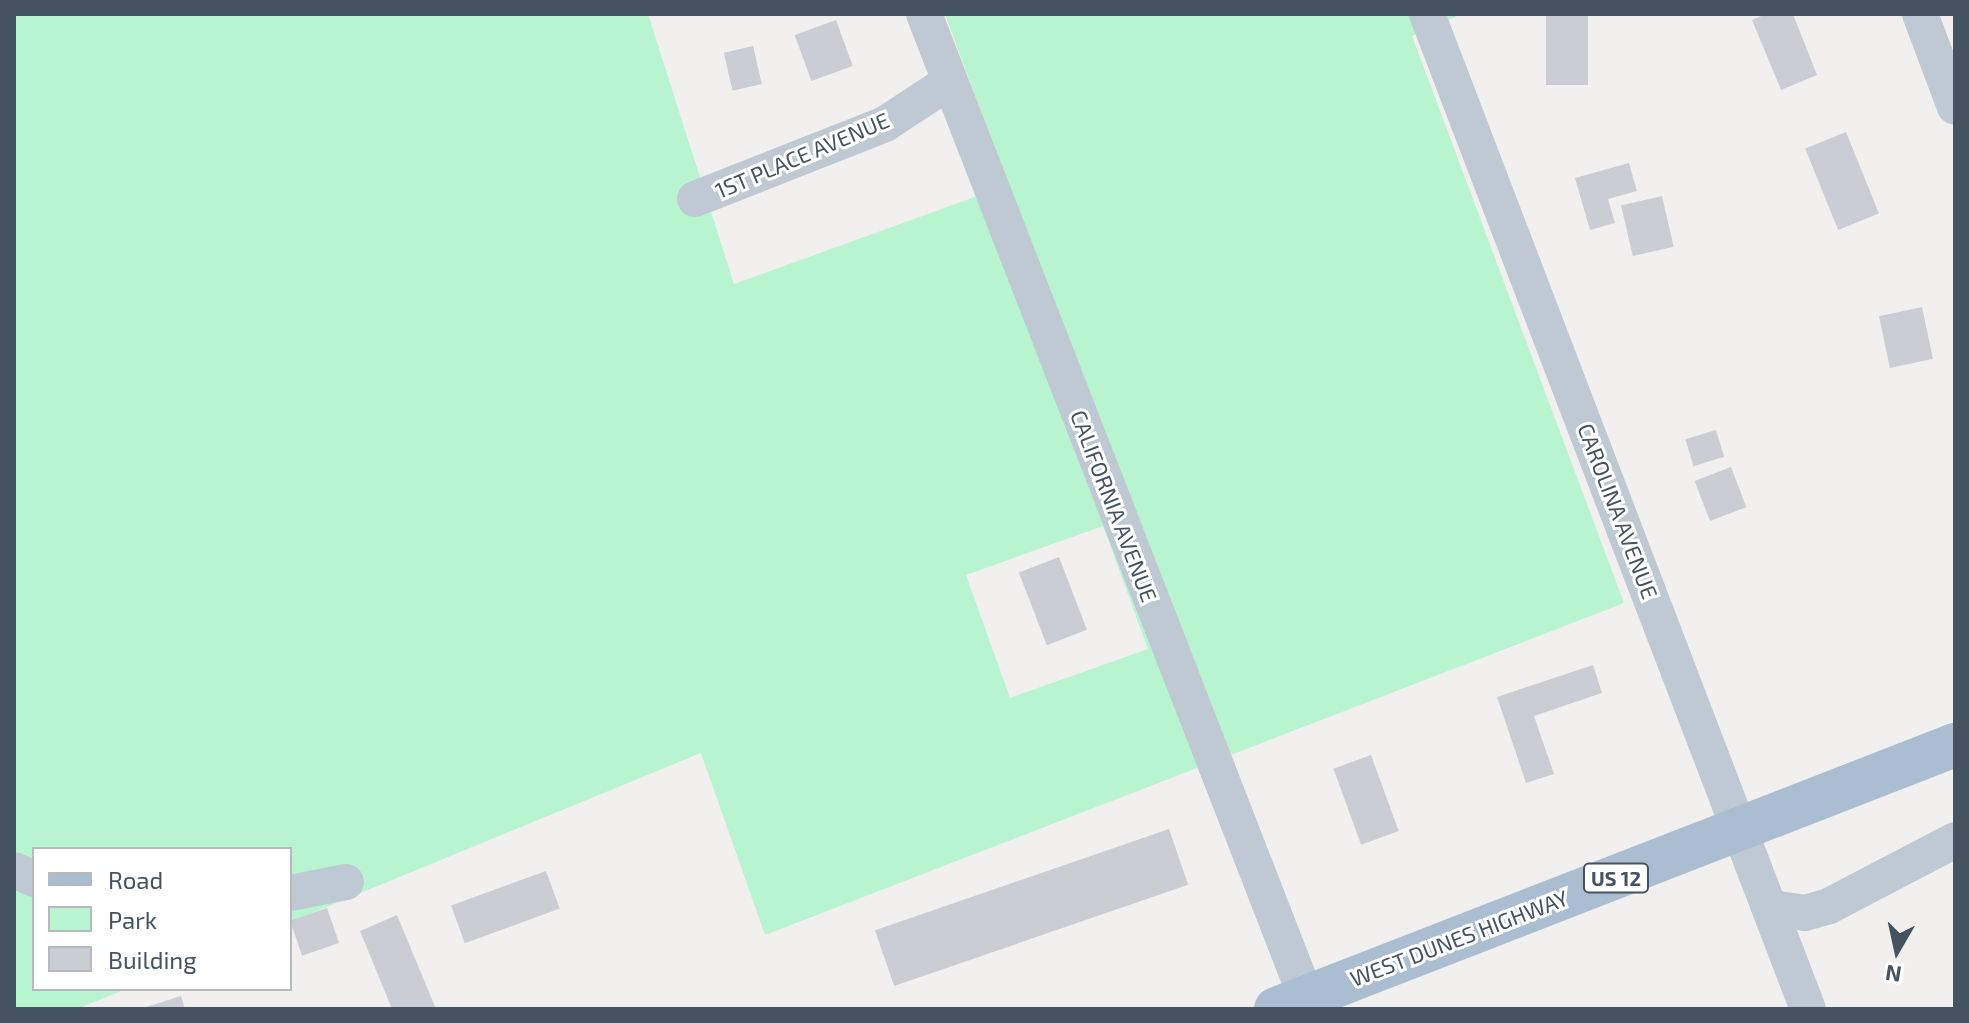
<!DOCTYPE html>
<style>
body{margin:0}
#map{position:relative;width:1969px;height:1023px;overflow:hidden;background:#f2efef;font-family:"Exo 2",sans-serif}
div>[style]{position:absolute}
.green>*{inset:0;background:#b8f4cf}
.building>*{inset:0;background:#caced4;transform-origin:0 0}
.minor>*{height:36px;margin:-18px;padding:0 18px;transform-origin:18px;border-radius:18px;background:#bec9d3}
.major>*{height:44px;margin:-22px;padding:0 22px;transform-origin:22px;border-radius:22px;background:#abbed1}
span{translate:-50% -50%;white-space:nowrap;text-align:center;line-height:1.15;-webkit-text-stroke:6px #fff;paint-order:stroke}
.shield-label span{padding:2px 6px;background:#fff;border:2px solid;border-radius:6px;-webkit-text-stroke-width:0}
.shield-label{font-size:20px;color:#45525f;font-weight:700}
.street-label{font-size:22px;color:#45525f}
.frame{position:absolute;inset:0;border:16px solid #45525f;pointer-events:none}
.legend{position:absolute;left:32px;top:847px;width:260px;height:144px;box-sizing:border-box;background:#fff;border:2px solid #b5babf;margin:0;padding:10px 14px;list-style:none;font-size:24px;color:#45525f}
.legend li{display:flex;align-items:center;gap:16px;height:40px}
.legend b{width:40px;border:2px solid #b5babf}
.north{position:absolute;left:1857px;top:911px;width:80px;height:80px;-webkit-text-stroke:6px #fff;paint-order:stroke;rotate:189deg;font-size:22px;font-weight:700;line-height:32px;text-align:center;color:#45525f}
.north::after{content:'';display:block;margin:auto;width:28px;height:36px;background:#45525f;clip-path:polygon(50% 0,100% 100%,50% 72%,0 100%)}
</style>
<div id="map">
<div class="green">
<div style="clip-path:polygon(evenodd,14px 14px,648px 14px,734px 284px,1008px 185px,945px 14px,1462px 14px,1412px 36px,1624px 603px,765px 935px,701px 753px,290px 922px,290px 849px,34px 849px,34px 989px,126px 989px,77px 1009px,14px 1009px,14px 14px,1103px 526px,1148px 649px,1010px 698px,966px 575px,1103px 526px)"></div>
</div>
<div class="building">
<div style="left:1546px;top:14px;width:42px;height:71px"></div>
<div style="clip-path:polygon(1766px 14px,1793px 14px,1817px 75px,1781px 90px,1752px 20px)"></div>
<div style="left:836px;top:20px;width:49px;height:44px;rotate:70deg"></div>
<div style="left:753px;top:46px;width:39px;height:30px;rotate:77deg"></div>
<div style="left:1846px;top:132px;width:88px;height:44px;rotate:68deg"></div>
<div style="clip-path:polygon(1629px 163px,1637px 191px,1608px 199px,1615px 223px,1590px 230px,1575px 178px)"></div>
<div style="left:1662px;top:196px;width:52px;height:42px;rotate:77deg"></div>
<div style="left:1922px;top:307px;width:53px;height:44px;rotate:78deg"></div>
<div style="left:1716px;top:430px;width:28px;height:32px;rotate:73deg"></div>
<div style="left:1731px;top:467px;width:43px;height:39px;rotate:69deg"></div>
<div style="left:1059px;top:557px;width:78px;height:43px;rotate:69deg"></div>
<div style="clip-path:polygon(1593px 665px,1602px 693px,1534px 716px,1554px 774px,1526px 783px,1497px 697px)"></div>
<div style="left:1371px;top:755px;width:81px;height:40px;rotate:70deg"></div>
<div style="left:1169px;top:829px;width:59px;height:311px;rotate:71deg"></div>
<div style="left:546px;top:871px;width:40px;height:101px;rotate:70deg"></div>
<div style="left:327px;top:908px;width:37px;height:39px;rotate:71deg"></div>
<div style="clip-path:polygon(397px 915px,436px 1009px,392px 1009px,360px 931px)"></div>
<div style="clip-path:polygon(181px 996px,185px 1009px,143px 1009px,143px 1008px)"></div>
</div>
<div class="minor">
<div style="left:924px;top:14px;width:1055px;rotate:68.76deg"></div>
<div style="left:1427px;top:14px;width:1065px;rotate:69.05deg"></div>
<div style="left:1920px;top:14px;width:99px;rotate:69.4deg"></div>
<div style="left:695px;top:199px;width:204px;rotate:-21.5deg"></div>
<div style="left:885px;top:124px;width:77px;rotate:-33.3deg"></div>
<div style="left:14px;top:870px;width:22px;rotate:24deg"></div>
<div style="left:290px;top:893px;width:57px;rotate:-11.1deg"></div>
<div style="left:1771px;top:908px;width:34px;rotate:8deg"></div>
<div style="left:1805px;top:913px;width:25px;rotate:-16deg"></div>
<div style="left:1829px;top:906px;width:142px;rotate:-27.6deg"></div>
</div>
<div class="major">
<div style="left:1276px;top:1009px;width:729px;rotate:-21.25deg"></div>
</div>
<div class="shield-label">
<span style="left:1616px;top:878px">US 12</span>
</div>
<div class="street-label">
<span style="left:802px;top:155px;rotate:-23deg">1ST PLACE AVENUE</span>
<span style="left:1114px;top:506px;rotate:69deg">CALIFORNIA AVENUE</span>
<span style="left:1618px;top:511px;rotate:69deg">CAROLINA AVENUE</span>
<span style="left:1459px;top:938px;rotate:-21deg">WEST DUNES HIGHWAY</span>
</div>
<div class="frame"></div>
<ul class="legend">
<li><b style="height:10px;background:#abbed1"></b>Road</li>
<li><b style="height:22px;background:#b8f4cf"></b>Park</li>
<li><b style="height:22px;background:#caced4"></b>Building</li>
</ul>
<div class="north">N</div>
</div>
